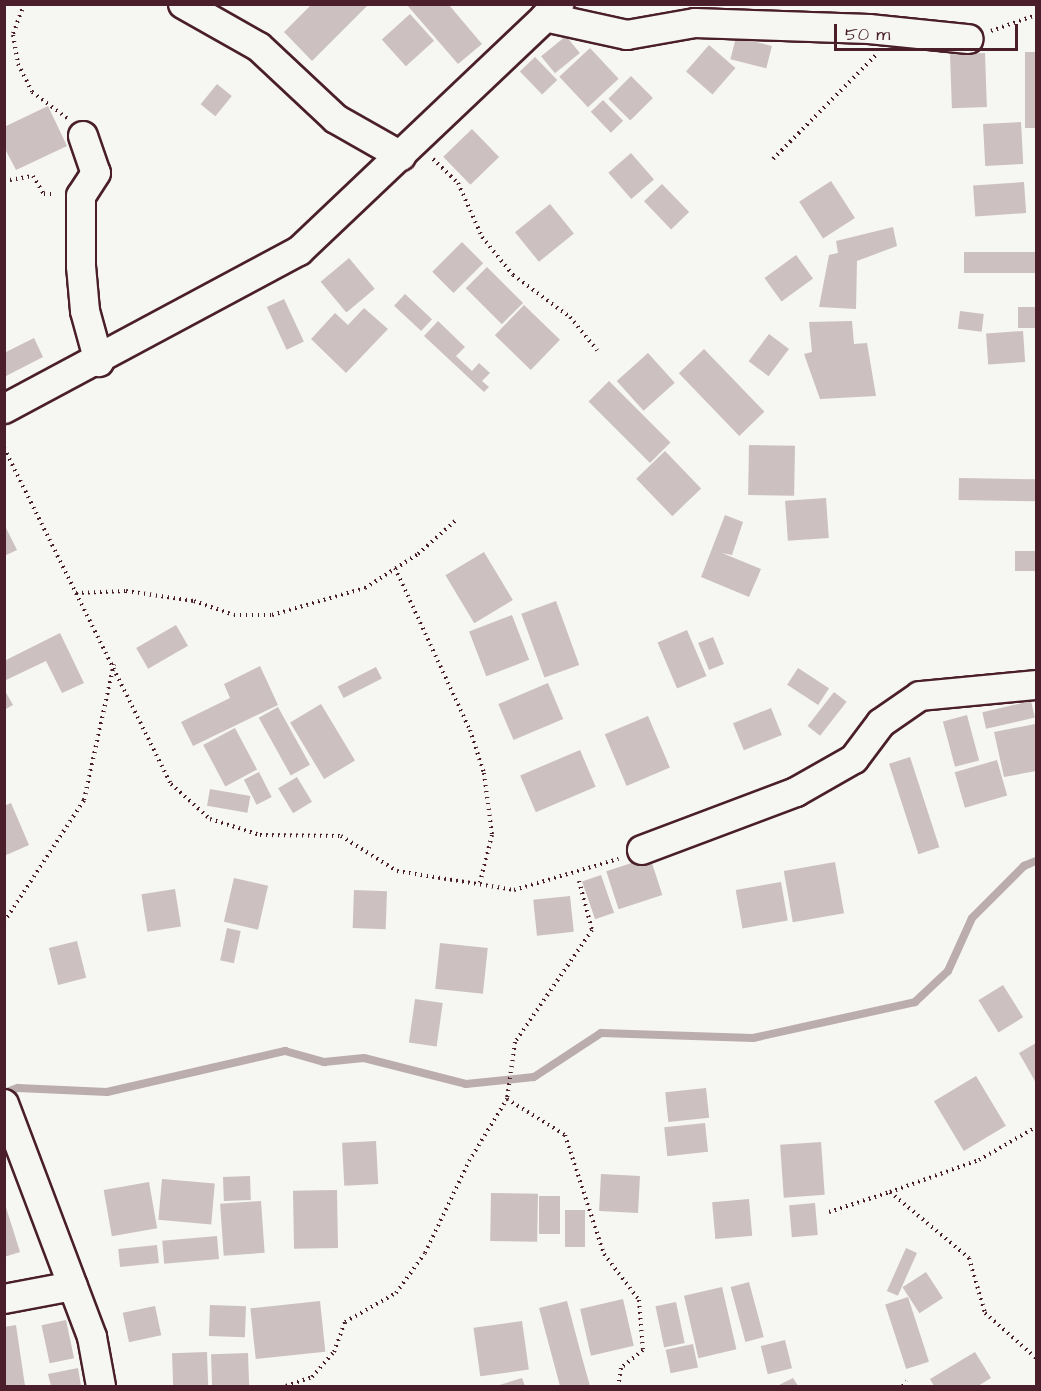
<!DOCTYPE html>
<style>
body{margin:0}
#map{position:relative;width:1041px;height:1391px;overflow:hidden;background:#f6f6f2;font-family:"Architects Daughter",sans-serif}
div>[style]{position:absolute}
.stream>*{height:8px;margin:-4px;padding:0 4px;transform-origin:4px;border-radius:4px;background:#bbadae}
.building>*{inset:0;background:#ccc1c0;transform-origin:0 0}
.path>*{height:4px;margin-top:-2px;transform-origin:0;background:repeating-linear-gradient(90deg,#4a1f2b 0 1.5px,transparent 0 6px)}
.roads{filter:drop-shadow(2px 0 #4a1f2b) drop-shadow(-2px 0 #4a1f2b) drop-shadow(0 2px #4a1f2b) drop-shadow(0 -2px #4a1f2b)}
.street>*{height:28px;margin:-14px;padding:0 14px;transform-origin:14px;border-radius:14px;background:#f6f6f2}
span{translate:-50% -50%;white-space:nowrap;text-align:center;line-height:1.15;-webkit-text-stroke:5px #f6f6f2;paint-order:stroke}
.frame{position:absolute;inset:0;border:6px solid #4a1f2b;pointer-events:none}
.scale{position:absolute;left:834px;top:24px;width:184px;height:27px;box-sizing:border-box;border:3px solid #4a1f2b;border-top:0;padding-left:8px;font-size:18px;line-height:21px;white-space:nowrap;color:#4a1f2b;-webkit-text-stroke:4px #f6f6f2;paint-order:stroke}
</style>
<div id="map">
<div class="stream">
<div style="left:4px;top:1093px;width:15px;rotate:-20deg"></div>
<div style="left:18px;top:1088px;width:89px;rotate:2.6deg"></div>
<div style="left:107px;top:1092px;width:183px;rotate:-13deg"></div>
<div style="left:285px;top:1051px;width:41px;rotate:15.8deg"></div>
<div style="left:324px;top:1062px;width:40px;rotate:-5.7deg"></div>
<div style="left:364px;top:1058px;width:105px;rotate:14.3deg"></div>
<div style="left:466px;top:1084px;width:68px;rotate:-5.9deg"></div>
<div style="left:534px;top:1077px;width:80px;rotate:-33.3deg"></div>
<div style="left:601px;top:1033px;width:152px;rotate:1.9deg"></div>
<div style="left:753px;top:1038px;width:166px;rotate:-12.5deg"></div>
<div style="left:915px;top:1002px;width:45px;rotate:-43.2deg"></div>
<div style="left:948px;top:971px;width:58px;rotate:-65.6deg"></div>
<div style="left:972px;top:918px;width:74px;rotate:-45deg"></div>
<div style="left:1024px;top:866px;width:13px;rotate:-23deg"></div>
</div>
<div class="building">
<div style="clip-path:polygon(312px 4px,369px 4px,312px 61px,284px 32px)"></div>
<div style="clip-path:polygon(407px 5px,449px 5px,482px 44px,458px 64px)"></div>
<div style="left:410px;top:14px;width:36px;height:38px;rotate:48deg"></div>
<div style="left:566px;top:36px;width:22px;height:32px;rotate:51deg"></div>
<div style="left:736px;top:37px;width:37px;height:23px;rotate:14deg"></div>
<div style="left:709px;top:45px;width:35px;height:35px;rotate:41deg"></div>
<div style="left:590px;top:48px;width:42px;height:42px;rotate:47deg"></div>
<div style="left:1025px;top:52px;width:11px;height:76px"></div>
<div style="left:985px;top:53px;width:54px;height:35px;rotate:88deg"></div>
<div style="left:535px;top:57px;width:32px;height:21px;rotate:46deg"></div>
<div style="left:631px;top:76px;width:31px;height:32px;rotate:45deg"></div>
<div style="left:217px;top:84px;width:19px;height:26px;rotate:39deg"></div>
<div style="left:603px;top:100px;width:29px;height:17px;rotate:46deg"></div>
<div style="clip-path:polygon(48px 106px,67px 146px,16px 170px,4px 147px,4px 127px)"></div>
<div style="left:1021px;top:122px;width:42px;height:38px;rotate:87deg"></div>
<div style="left:472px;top:129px;width:39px;height:40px;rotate:46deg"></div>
<div style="left:631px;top:153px;width:35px;height:30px;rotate:49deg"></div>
<div style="left:831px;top:181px;width:44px;height:38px;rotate:57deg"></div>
<div style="left:1024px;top:182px;width:31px;height:51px;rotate:86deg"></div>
<div style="left:662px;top:184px;width:39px;height:25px;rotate:46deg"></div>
<div style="left:550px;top:204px;width:38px;height:45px;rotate:51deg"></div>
<div style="clip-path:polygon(893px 227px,897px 246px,857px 261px,856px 309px,819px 307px,829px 255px,838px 253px,836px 241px)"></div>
<div style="left:462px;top:242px;width:30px;height:42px;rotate:45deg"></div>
<div style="left:1036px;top:252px;width:21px;height:72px;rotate:90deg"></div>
<div style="left:796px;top:255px;width:29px;height:39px;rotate:54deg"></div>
<div style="left:349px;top:258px;width:40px;height:37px;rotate:50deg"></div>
<div style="left:487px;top:267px;width:51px;height:30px;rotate:45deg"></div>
<div style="left:405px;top:294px;width:37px;height:16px;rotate:43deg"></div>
<div style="left:284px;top:299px;width:47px;height:19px;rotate:65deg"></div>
<div style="left:524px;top:305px;width:50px;height:42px;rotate:44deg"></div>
<div style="left:1036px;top:307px;width:21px;height:18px;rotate:90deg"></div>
<div style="clip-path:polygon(364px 308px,388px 329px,346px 373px,311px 339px,335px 313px,348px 325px)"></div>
<div style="left:960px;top:311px;width:24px;height:18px;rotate:7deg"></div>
<div style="clip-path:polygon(438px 321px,465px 347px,456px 356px,472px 371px,479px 363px,490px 373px,482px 381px,489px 387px,484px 392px,424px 336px)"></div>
<div style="clip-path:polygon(852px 321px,854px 344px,867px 343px,876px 396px,820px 399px,804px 354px,812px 352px,809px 322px)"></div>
<div style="left:1023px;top:331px;width:31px;height:37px;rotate:86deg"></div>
<div style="left:769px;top:334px;width:25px;height:34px;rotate:37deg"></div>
<div style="clip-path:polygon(34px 338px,43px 357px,4px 377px,4px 353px)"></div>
<div style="left:704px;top:349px;width:87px;height:35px;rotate:46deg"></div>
<div style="left:648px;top:353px;width:40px;height:42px;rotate:48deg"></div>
<div style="left:609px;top:381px;width:87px;height:29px;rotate:45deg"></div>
<div style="left:749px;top:445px;width:46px;height:50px;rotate:1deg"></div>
<div style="left:665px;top:451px;width:52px;height:40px;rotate:46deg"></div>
<div style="left:959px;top:478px;width:77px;height:22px;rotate:1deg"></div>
<div style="left:826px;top:498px;width:40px;height:41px;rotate:86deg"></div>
<div style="clip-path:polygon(725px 515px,743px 522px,732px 555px,722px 553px,761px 569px,749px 597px,701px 577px)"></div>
<div style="clip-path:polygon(4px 524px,17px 550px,4px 556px)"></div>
<div style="left:1036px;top:551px;width:20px;height:21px;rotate:90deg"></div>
<div style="left:484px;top:552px;width:56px;height:45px;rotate:59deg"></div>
<div style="left:556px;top:601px;width:68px;height:37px;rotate:70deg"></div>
<div style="left:512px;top:615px;width:48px;height:46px;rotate:69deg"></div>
<div style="left:176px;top:625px;width:24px;height:46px;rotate:60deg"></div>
<div style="left:687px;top:630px;width:50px;height:32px;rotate:67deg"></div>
<div style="clip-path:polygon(60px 633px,84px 683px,62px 693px,46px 661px,4px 681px,4px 661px)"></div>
<div style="left:713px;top:637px;width:29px;height:16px;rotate:68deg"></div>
<div style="clip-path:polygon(260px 666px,278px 705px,193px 746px,181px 722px,230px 698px,224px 684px)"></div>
<div style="left:376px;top:667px;width:13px;height:43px;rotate:63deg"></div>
<div style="left:798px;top:668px;width:37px;height:20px;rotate:33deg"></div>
<div style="left:548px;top:683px;width:39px;height:54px;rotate:67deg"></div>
<div style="clip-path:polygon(4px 689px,13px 705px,4px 710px)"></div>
<div style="left:834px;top:692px;width:16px;height:43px;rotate:38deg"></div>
<div style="left:1031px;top:701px;width:17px;height:50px;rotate:77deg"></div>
<div style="left:321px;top:704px;width:66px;height:36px;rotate:59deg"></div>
<div style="left:278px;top:707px;width:66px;height:22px;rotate:61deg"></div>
<div style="left:771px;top:708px;width:29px;height:41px;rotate:68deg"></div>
<div style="left:967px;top:715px;width:47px;height:25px;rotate:75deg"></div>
<div style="left:648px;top:716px;width:56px;height:47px;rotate:67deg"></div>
<div style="clip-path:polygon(1035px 724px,1036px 771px,1004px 777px,994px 732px)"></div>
<div style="left:235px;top:728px;width:47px;height:36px;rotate:62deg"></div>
<div style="left:580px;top:750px;width:40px;height:65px;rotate:67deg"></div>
<div style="left:910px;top:757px;width:95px;height:22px;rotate:72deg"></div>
<div style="left:997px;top:760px;width:37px;height:44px;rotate:74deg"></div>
<div style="left:259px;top:772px;width:28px;height:17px;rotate:63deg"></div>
<div style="left:297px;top:777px;width:29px;height:22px;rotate:59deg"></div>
<div style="left:210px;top:789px;width:41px;height:17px;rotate:10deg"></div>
<div style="clip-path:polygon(11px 803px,29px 845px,4px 856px,4px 806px)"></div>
<div style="left:650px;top:857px;width:40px;height:46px;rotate:72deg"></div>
<div style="left:835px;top:862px;width:52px;height:52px;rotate:80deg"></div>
<div style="left:601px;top:875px;width:40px;height:20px;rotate:71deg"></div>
<div style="left:234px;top:878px;width:35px;height:45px;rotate:13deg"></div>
<div style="left:781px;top:882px;width:39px;height:46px;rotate:80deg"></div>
<div style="left:175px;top:889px;width:38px;height:34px;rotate:81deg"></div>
<div style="left:354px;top:890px;width:33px;height:38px;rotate:2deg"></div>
<div style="left:570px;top:896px;width:36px;height:37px;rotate:84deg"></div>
<div style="left:227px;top:928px;width:14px;height:33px;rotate:12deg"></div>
<div style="left:77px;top:941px;width:38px;height:29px;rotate:76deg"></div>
<div style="left:440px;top:943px;width:48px;height:46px;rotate:6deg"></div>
<div style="left:1003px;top:985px;width:38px;height:29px;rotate:58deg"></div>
<div style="left:415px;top:999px;width:28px;height:44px;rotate:8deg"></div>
<div style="clip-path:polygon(1036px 1043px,1036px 1083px,1019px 1053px)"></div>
<div style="left:976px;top:1076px;width:58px;height:49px;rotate:59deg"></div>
<div style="left:706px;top:1088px;width:30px;height:41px;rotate:84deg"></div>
<div style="left:705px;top:1123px;width:29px;height:41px;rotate:84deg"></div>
<div style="left:376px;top:1141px;width:43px;height:34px;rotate:87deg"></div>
<div style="left:821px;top:1142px;width:53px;height:41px;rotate:86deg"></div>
<div style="left:601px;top:1174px;width:39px;height:37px;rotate:3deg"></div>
<div style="left:250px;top:1176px;width:24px;height:27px;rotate:88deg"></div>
<div style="left:162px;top:1179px;width:53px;height:41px;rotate:5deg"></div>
<div style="left:149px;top:1182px;width:47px;height:46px;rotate:80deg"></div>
<div style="left:337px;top:1190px;width:58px;height:44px;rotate:89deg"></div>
<div style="left:491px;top:1193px;width:47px;height:48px;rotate:1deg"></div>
<div style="left:539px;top:1196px;width:21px;height:38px"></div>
<div style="left:749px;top:1199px;width:37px;height:37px;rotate:85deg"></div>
<div style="clip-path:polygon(4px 1201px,20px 1252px,4px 1257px)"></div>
<div style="left:261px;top:1201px;width:52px;height:41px;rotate:86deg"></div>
<div style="left:815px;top:1203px;width:32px;height:26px;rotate:85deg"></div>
<div style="left:565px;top:1210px;width:20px;height:37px"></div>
<div style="left:217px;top:1236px;width:23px;height:55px;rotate:85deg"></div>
<div style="left:157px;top:1245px;width:18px;height:39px;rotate:84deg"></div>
<div style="left:906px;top:1248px;width:12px;height:47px;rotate:24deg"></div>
<div style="left:926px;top:1272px;width:31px;height:28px;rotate:57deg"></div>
<div style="left:749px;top:1282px;width:57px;height:19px;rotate:75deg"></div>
<div style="left:722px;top:1287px;width:64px;height:39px;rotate:77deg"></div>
<div style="left:908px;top:1297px;width:68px;height:24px;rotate:72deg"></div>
<div style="left:623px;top:1299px;width:48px;height:44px;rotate:77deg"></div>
<div style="left:320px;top:1301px;width:51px;height:70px;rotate:84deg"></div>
<div style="clip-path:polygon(567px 1301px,581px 1354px,590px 1386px,560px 1386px,539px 1308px)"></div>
<div style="left:676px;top:1302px;width:42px;height:21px;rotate:78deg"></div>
<div style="left:210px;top:1305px;width:36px;height:31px;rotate:2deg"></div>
<div style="left:155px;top:1306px;width:30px;height:33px;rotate:78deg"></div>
<div style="left:66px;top:1320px;width:39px;height:25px;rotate:78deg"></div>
<div style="left:522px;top:1321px;width:49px;height:49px;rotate:82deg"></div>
<div style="clip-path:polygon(16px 1325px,25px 1386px,4px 1386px,4px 1327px)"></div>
<div style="left:785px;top:1340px;width:29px;height:25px;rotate:76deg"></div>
<div style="left:693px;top:1344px;width:24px;height:28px;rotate:78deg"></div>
<div style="left:207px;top:1352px;width:34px;height:35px;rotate:88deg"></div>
<div style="clip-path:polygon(975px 1352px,991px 1378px,978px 1386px,934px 1386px,930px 1379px)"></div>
<div style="left:248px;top:1353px;width:33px;height:37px;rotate:88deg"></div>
<div style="clip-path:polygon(78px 1368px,81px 1386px,51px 1386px,48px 1374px)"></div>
<div style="clip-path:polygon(522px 1378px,525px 1386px,496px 1386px)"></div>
<div style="clip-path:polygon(793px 1378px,798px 1386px,777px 1386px)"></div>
</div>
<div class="path">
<div style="left:24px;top:4px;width:33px;rotate:110deg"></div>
<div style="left:13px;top:35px;width:29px;rotate:80deg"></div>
<div style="left:18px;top:64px;width:31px;rotate:63deg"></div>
<div style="left:32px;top:92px;width:44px;rotate:36.6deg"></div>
<div style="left:991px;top:31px;width:48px;rotate:-19.6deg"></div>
<div style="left:433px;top:159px;width:35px;rotate:44deg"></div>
<div style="left:458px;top:183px;width:59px;rotate:66deg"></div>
<div style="left:482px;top:237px;width:49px;rotate:50.8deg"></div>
<div style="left:513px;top:275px;width:71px;rotate:36.4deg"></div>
<div style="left:570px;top:317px;width:43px;rotate:50.7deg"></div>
<div style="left:773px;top:159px;width:146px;rotate:-45.3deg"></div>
<div style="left:4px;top:181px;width:29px;rotate:-10deg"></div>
<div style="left:33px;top:176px;width:21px;rotate:59deg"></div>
<div style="left:44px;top:194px;width:12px"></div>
<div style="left:4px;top:448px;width:375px;rotate:63.6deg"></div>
<div style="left:171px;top:784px;width:52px;rotate:41.9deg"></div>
<div style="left:210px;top:819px;width:52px;rotate:17.7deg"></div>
<div style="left:260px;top:835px;width:81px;rotate:0.7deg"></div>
<div style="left:341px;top:836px;width:66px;rotate:32deg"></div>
<div style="left:397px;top:871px;width:119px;rotate:9.2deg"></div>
<div style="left:514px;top:890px;width:109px;rotate:-16.6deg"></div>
<div style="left:395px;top:568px;width:179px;rotate:65.2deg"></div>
<div style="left:470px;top:730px;width:45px;rotate:72deg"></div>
<div style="left:484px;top:773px;width:63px;rotate:82.6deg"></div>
<div style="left:492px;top:835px;width:49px;rotate:104.3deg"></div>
<div style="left:76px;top:593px;width:50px;rotate:-2.3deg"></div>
<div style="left:126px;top:591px;width:69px;rotate:8.4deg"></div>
<div style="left:194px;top:601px;width:42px;rotate:19.3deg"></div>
<div style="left:234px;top:615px;width:38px"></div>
<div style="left:272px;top:615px;width:97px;rotate:-16.2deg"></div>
<div style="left:365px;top:588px;width:63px;rotate:-32.7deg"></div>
<div style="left:418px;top:554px;width:50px;rotate:-41.7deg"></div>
<div style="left:579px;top:881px;width:51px;rotate:75.1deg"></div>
<div style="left:592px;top:930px;width:136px;rotate:124.5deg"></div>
<div style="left:515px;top:1042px;width:58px;rotate:98deg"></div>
<div style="left:507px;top:1099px;width:68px;rotate:31.8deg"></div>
<div style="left:565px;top:1135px;width:125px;rotate:71.9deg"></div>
<div style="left:604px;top:1254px;width:58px;rotate:52.7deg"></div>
<div style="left:639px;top:1300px;width:50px;rotate:85.4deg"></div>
<div style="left:643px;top:1350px;width:28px;rotate:141deg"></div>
<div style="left:621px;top:1368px;width:18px;rotate:99deg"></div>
<div style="left:4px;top:922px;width:146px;rotate:-56.7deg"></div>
<div style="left:84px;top:800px;width:139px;rotate:-77.6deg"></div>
<div style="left:890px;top:1192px;width:95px;rotate:-19.8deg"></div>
<div style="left:979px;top:1160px;width:66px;rotate:-30.1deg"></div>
<div style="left:829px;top:1212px;width:64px;rotate:-18.2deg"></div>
<div style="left:890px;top:1192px;width:103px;rotate:39.9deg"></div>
<div style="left:969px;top:1258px;width:57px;rotate:73.8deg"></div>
<div style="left:985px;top:1313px;width:68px;rotate:41.4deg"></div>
<div style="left:286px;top:1386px;width:28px;rotate:-19deg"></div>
<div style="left:312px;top:1377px;width:33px;rotate:-49deg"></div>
<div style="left:334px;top:1352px;width:32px;rotate:-70deg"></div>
<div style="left:345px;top:1322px;width:59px;rotate:-29.6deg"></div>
<div style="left:396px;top:1293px;width:49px;rotate:-54.1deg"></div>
<div style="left:425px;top:1253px;width:102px;rotate:-64.4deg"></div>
<div style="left:469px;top:1161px;width:73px;rotate:-58.5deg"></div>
<div style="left:903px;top:1386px;width:6px;rotate:-59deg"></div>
</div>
<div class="roads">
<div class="street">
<div style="left:183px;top:4px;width:87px;rotate:29.5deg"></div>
<div style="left:259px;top:47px;width:105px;rotate:43.1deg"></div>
<div style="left:336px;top:119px;width:75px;rotate:29.6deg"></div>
<div style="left:545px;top:17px;width:84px;rotate:12.4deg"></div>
<div style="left:627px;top:35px;width:69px;rotate:-10deg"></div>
<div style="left:695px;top:23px;width:174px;rotate:2deg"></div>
<div style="left:869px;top:29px;width:100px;rotate:5.8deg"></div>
<div style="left:83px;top:136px;width:39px;rotate:71deg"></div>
<div style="left:96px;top:173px;width:27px;rotate:123deg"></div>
<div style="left:81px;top:196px;width:70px;rotate:90deg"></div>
<div style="left:81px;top:266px;width:45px;rotate:84.9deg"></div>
<div style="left:85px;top:311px;width:53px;rotate:74.6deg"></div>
<div style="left:4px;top:409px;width:335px;rotate:-28.2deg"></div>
<div style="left:299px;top:251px;width:359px;rotate:-43.5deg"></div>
<div style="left:642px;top:850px;width:165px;rotate:-20.6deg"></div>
<div style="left:796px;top:792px;width:67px;rotate:-29.6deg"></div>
<div style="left:854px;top:759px;width:45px;rotate:-53.1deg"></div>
<div style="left:881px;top:723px;width:47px;rotate:-34.7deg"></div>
<div style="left:920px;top:696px;width:117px;rotate:-5.4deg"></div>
<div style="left:4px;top:1104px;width:249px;rotate:69.3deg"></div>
<div style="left:92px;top:1337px;width:50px;rotate:79.6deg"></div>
<div style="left:4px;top:1299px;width:70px;rotate:-10.7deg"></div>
</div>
</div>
<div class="frame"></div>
<div class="scale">50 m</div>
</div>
